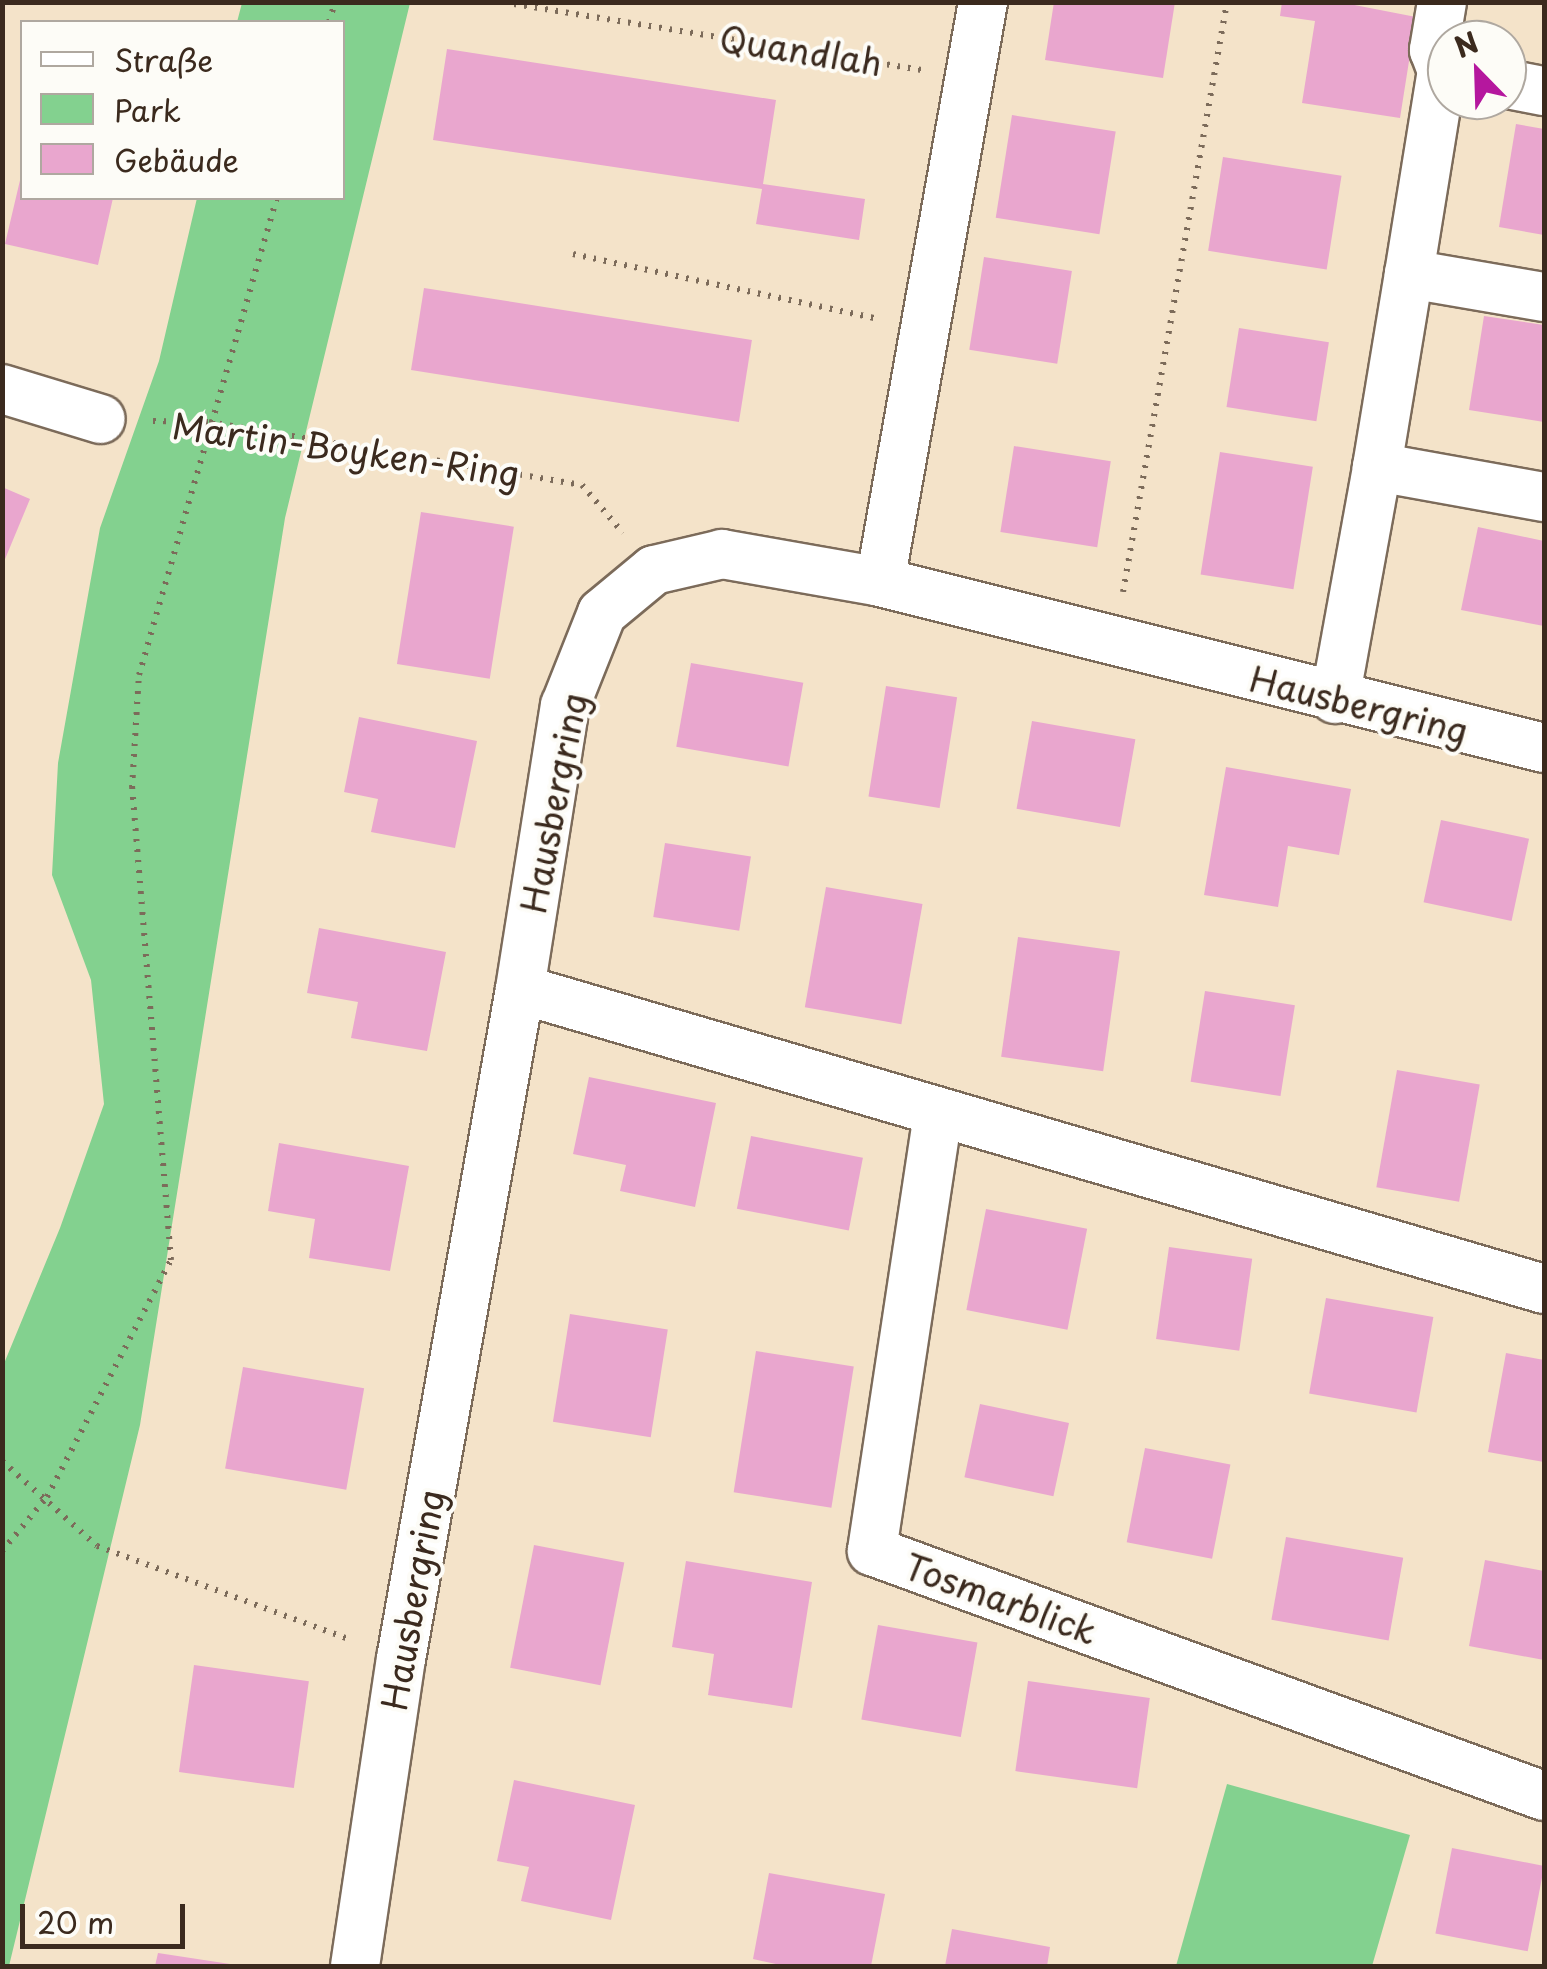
<!DOCTYPE html>
<meta charset="utf-8">
<style>
body{margin:0}
#map{position:relative;width:1547px;height:1969px;overflow:hidden;background:#f4e3c9;font-family:"Playpen Sans",sans-serif}
div>[style]{position:absolute}
.green>*{inset:0;background:#83d18f}
.building>*{inset:0;background:#e9a6ce;transform-origin:0 0}
.path>*{height:6px;margin-top:-3px;transform-origin:0;background:repeating-linear-gradient(90deg,#7c6b5a 0 2.5px,transparent 0 10.5px)}
.roads{filter:drop-shadow(2px 0 #7c6b5a) drop-shadow(-2px 0 #7c6b5a) drop-shadow(0 2px #7c6b5a) drop-shadow(0 -2px #7c6b5a)}
.street>*{height:48px;margin:-24px;padding:0 24px;transform-origin:24px;border-radius:24px;background:#fff}
span{translate:-50% -50%;white-space:nowrap;text-align:center;line-height:1.15;-webkit-text-stroke:8px #fdfcf7;paint-order:stroke}
.street-label{font-size:35px;color:#3b2a1e}
.frame{position:absolute;inset:0;border:5px solid #3b2a1e;pointer-events:none}
.legend{position:absolute;left:20px;top:20px;width:325px;height:180px;box-sizing:border-box;background:#fdfcf7;border:2px solid #afa8a0;margin:0;padding:12px 18px;list-style:none;font-size:30px;color:#3b2a1e}
.legend li{display:flex;align-items:center;gap:20px;height:50px}
.legend b{width:50px;border:2px solid #afa8a0}
.north{position:absolute;left:1427px;top:20px;width:100px;height:100px;box-sizing:border-box;background:#fdfcf7;border:2px solid #afa8a0;border-radius:50%;rotate:337deg;font-size:28px;font-weight:700;line-height:40px;text-align:center;color:#3b2a1e}
.north::after{content:'';display:block;margin:auto;width:35px;height:45px;background:#b5179e;clip-path:polygon(50% 0,100% 100%,50% 72%,0 100%)}
.scale{position:absolute;left:20px;top:1904px;width:165px;height:45px;box-sizing:border-box;border:5px solid #3b2a1e;border-top:0;padding-left:12px;font-size:30px;line-height:35px;white-space:nowrap;color:#3b2a1e;-webkit-text-stroke:8px #fdfcf7;paint-order:stroke}
</style>
<div id="map">
<div class="green">
<div style="clip-path:polygon(242px 3px,410px 3px,285px 518px,140px 1425px,9px 1966px,3px 1966px,3px 1366px,60px 1228px,104px 1104px,91px 980px,52px 875px,58px 763px,100px 528px,159px 361px,197px 198px,342px 198px,342px 22px,237px 22px)"></div>
<div style="clip-path:polygon(1227px 1784px,1410px 1835px,1372px 1966px,1176px 1966px)"></div>
</div>
<div class="building">
<div style="clip-path:polygon(1054px 2px,1175px 2px,1163px 78px,1045px 60px)"></div>
<div style="clip-path:polygon(1282px 2px,1339px 2px,1416px 17px,1400px 118px,1302px 103px,1315px 21px,1280px 16px)"></div>
<div style="clip-path:polygon(447px 49px,776px 100px,763px 184px,865px 199px,859px 240px,756px 224px,762px 189px,433px 140px)"></div>
<div style="left:1012px;top:115px;width:105px;height:104px;rotate:9deg"></div>
<div style="clip-path:polygon(1516px 124px,1544px 129px,1544px 235px,1499px 227px)"></div>
<div style="left:1223px;top:157px;width:120px;height:95px;rotate:9deg"></div>
<div style="clip-path:polygon(21px 176px,22px 198px,113px 198px,98px 265px,5px 244px)"></div>
<div style="left:984px;top:257px;width:89px;height:94px;rotate:9deg"></div>
<div style="left:424px;top:288px;width:332px;height:83px;rotate:9deg"></div>
<div style="clip-path:polygon(1484px 316px,1544px 325px,1544px 422px,1469px 410px)"></div>
<div style="left:1239px;top:328px;width:91px;height:80px;rotate:9deg"></div>
<div style="left:1014px;top:446px;width:98px;height:87px;rotate:9deg"></div>
<div style="left:1220px;top:452px;width:94px;height:124px;rotate:9deg"></div>
<div style="clip-path:polygon(2px 487px,30px 499px,3px 564px,2px 564px)"></div>
<div style="left:421px;top:512px;width:94px;height:154px;rotate:9deg"></div>
<div style="clip-path:polygon(1478px 527px,1544px 541px,1544px 626px,1461px 610px)"></div>
<div style="left:691px;top:663px;width:114px;height:85px;rotate:10deg"></div>
<div style="left:886px;top:686px;width:72px;height:112px;rotate:9deg"></div>
<div style="clip-path:polygon(359px 717px,477px 741px,455px 848px,371px 832px,378px 799px,344px 792px)"></div>
<div style="left:1032px;top:721px;width:105px;height:89px;rotate:10deg"></div>
<div style="clip-path:polygon(1226px 767px,1351px 789px,1339px 855px,1288px 846px,1278px 907px,1204px 895px)"></div>
<div style="left:1441px;top:820px;width:90px;height:84px;rotate:12deg"></div>
<div style="left:665px;top:843px;width:87px;height:75px;rotate:9deg"></div>
<div style="left:826px;top:887px;width:98px;height:122px;rotate:10deg"></div>
<div style="clip-path:polygon(319px 928px,446px 952px,427px 1051px,351px 1038px,358px 1002px,307px 993px)"></div>
<div style="left:1018px;top:937px;width:103px;height:121px;rotate:8deg"></div>
<div style="left:1205px;top:991px;width:91px;height:92px;rotate:9deg"></div>
<div style="left:1397px;top:1070px;width:84px;height:119px;rotate:10deg"></div>
<div style="clip-path:polygon(589px 1077px,716px 1103px,695px 1207px,620px 1191px,626px 1165px,573px 1154px)"></div>
<div style="left:751px;top:1136px;width:114px;height:74px;rotate:11deg"></div>
<div style="clip-path:polygon(279px 1143px,409px 1166px,390px 1271px,309px 1258px,315px 1219px,268px 1211px)"></div>
<div style="left:986px;top:1209px;width:103px;height:103px;rotate:11deg"></div>
<div style="left:1169px;top:1247px;width:84px;height:93px;rotate:8deg"></div>
<div style="left:1326px;top:1298px;width:109px;height:97px;rotate:10deg"></div>
<div style="left:570px;top:1314px;width:99px;height:109px;rotate:9deg"></div>
<div style="left:756px;top:1351px;width:99px;height:143px;rotate:9deg"></div>
<div style="clip-path:polygon(1506px 1353px,1544px 1360px,1544px 1462px,1488px 1452px)"></div>
<div style="left:243px;top:1367px;width:123px;height:103px;rotate:10deg"></div>
<div style="left:980px;top:1404px;width:91px;height:75px;rotate:12deg"></div>
<div style="left:1145px;top:1448px;width:87px;height:96px;rotate:11deg"></div>
<div style="left:1286px;top:1537px;width:119px;height:84px;rotate:10deg"></div>
<div style="left:534px;top:1545px;width:92px;height:125px;rotate:11deg"></div>
<div style="clip-path:polygon(1485px 1560px,1544px 1571px,1544px 1660px,1469px 1646px)"></div>
<div style="clip-path:polygon(686px 1561px,812px 1582px,792px 1708px,708px 1695px,714px 1654px,672px 1647px)"></div>
<div style="left:878px;top:1625px;width:101px;height:96px;rotate:10deg"></div>
<div style="left:194px;top:1665px;width:116px;height:108px;rotate:8deg"></div>
<div style="left:1028px;top:1681px;width:123px;height:91px;rotate:8deg"></div>
<div style="clip-path:polygon(514px 1780px,635px 1805px,611px 1920px,521px 1901px,529px 1867px,497px 1861px)"></div>
<div style="left:1452px;top:1848px;width:94px;height:87px;rotate:11deg"></div>
<div style="clip-path:polygon(769px 1873px,885px 1894px,871px 1966px,785px 1966px,753px 1959px)"></div>
<div style="clip-path:polygon(952px 1929px,1050px 1947px,1047px 1966px,945px 1966px)"></div>
<div style="clip-path:polygon(158px 1953px,230px 1964px,230px 1966px,155px 1966px)"></div>
</div>
<div class="path">
<div style="left:514px;top:4px;width:413px;rotate:9.2deg"></div>
<div style="left:329px;top:22px;width:21px;rotate:-73deg"></div>
<div style="left:573px;top:254px;width:309px;rotate:12deg"></div>
<div style="left:153px;top:421px;width:56px;rotate:1deg"></div>
<div style="left:209px;top:422px;width:378px;rotate:9.6deg"></div>
<div style="left:582px;top:485px;width:63px;rotate:49.5deg"></div>
<div style="left:1123px;top:592px;width:599px;rotate:-80deg"></div>
<div style="left:2px;top:1461px;width:127px;rotate:41.8deg"></div>
<div style="left:97px;top:1546px;width:271px;rotate:20.3deg"></div>
<div style="left:2px;top:1551px;width:70px;rotate:-50.2deg"></div>
<div style="left:47px;top:1497px;width:267px;rotate:-62.4deg"></div>
<div style="left:171px;top:1260px;width:474px;rotate:-94.7deg"></div>
<div style="left:132px;top:788px;width:113px;rotate:-86.5deg"></div>
<div style="left:139px;top:675px;width:497px;rotate:-73.9deg"></div>
</div>
<div class="roads">
<div class="street">
<div style="left:1442px;top:2px;width:49px;rotate:99.5deg"></div>
<div style="left:1434px;top:50px;width:22px;rotate:69deg"></div>
<div style="left:1507px;top:84px;width:38px;rotate:11deg"></div>
<div style="left:1409px;top:274px;width:206px;rotate:-80.8deg"></div>
<div style="left:1442px;top:71px;width:5px;rotate:11deg"></div>
<div style="left:2px;top:389px;width:103px;rotate:16.9deg"></div>
<div style="left:1377px;top:467px;width:196px;rotate:-80.6deg"></div>
<div style="left:1409px;top:274px;width:137px;rotate:9.7deg"></div>
<div style="left:880px;top:582px;width:589px;rotate:-79.93deg"></div>
<div style="left:1335px;top:699px;width:236px;rotate:-79.7deg"></div>
<div style="left:1377px;top:467px;width:170px;rotate:10.2deg"></div>
<div style="left:520px;top:989px;width:1067px;rotate:16.33deg"></div>
<div style="left:938px;top:1114px;width:442px;rotate:98.6deg"></div>
<div style="left:872px;top:1551px;width:715px;rotate:20.03deg"></div>
<div style="left:355px;top:1966px;width:310px;rotate:-81.5deg"></div>
<div style="left:401px;top:1659px;width:680px;rotate:-79.93deg"></div>
<div style="left:520px;top:989px;width:287px;rotate:-81deg"></div>
<div style="left:565px;top:706px;width:100px;rotate:-68.3deg"></div>
<div style="left:602px;top:613px;width:67px;rotate:-39.6deg"></div>
<div style="left:654px;top:570px;width:70px;rotate:-13.2deg"></div>
<div style="left:722px;top:554px;width:160px;rotate:10deg"></div>
<div style="left:880px;top:582px;width:684px;rotate:14.04deg"></div>
</div>
</div>
<div class="street-label">
<span style="left:801px;top:50px;rotate:9deg">Quandlah</span>
<span style="left:346px;top:449px;rotate:8deg">Martin-Boyken-Ring</span>
<span style="left:1359px;top:704px;rotate:14deg">Hausbergring</span>
<span style="left:553px;top:803px;rotate:-79deg">Hausbergring</span>
<span style="left:1001px;top:1598px;rotate:20deg">Tosmarblick</span>
<span style="left:412px;top:1600px;rotate:-80deg">Hausbergring</span>
</div>
<div class="frame"></div>
<ul class="legend">
<li><b style="height:12px;background:#fff"></b>Straße</li>
<li><b style="height:28px;background:#83d18f"></b>Park</li>
<li><b style="height:28px;background:#e9a6ce"></b>Gebäude</li>
</ul>
<div class="north">N</div>
<div class="scale">20 m</div>
</div>
